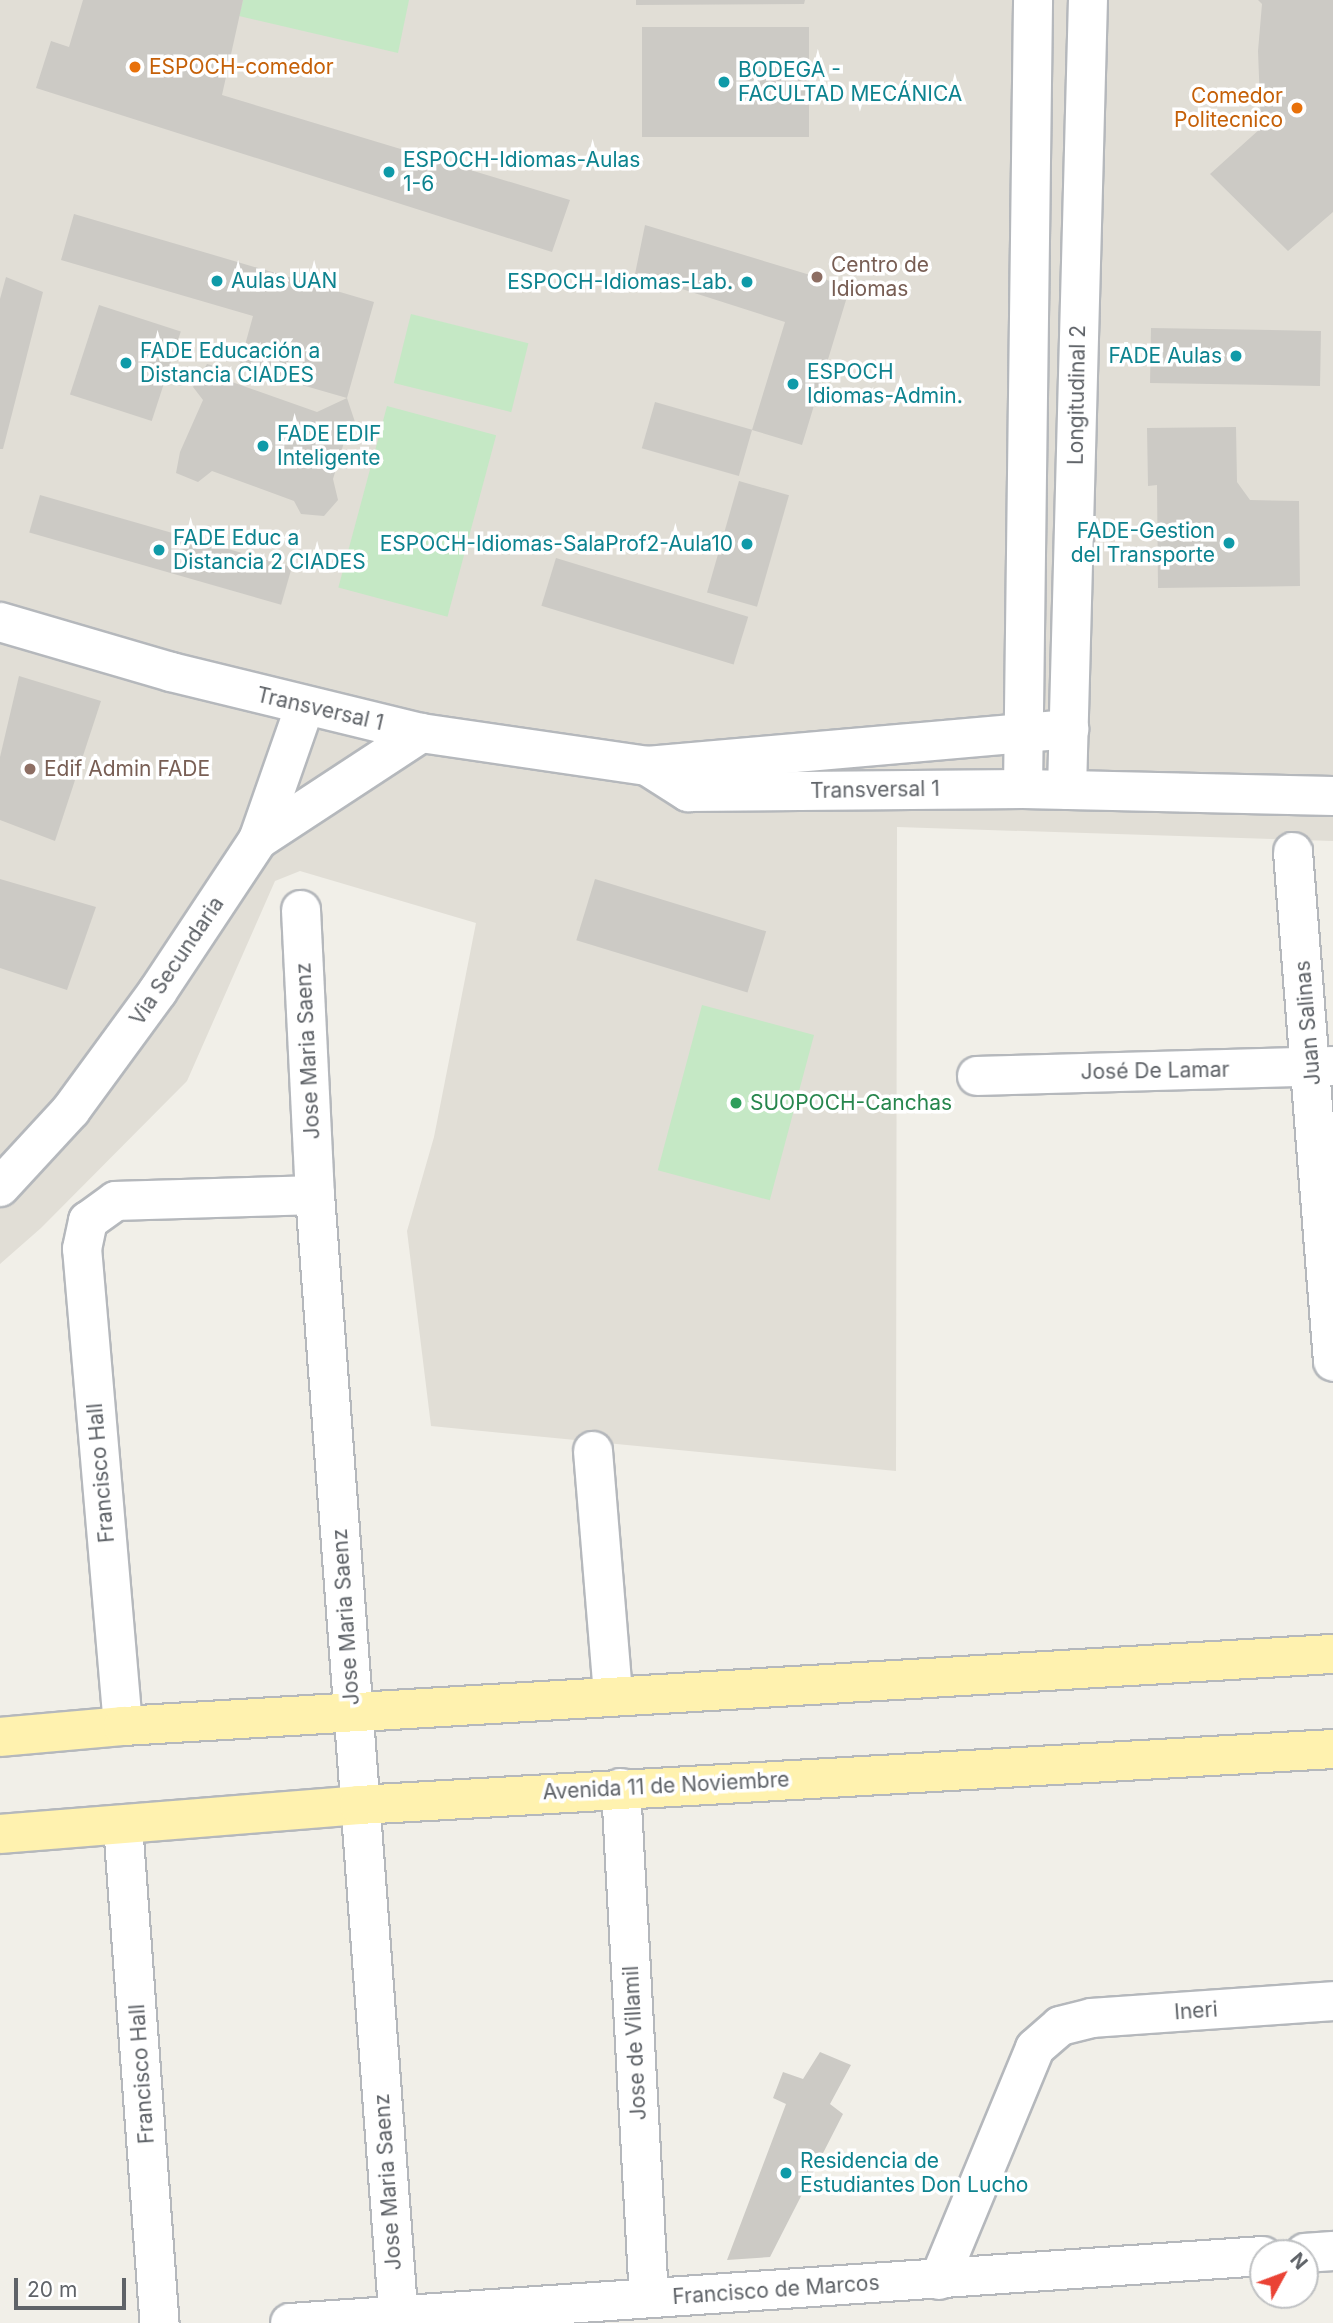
<!DOCTYPE html>
<meta charset="utf-8">
<style>
body{margin:0}
#map{position:relative;width:1333px;height:2323px;overflow:hidden;background:#f1efe8;font-family:Inter,sans-serif}
div>[style]{position:absolute}
.education>*{inset:0;background:#e1ded6}
.green>*{inset:0;background:#c5e8c5;transform-origin:0 0}
.building>*{inset:0;background:#cccac5;transform-origin:0 0}
.roads{filter:drop-shadow(2px 0 #b5b8bc) drop-shadow(-2px 0 #b5b8bc) drop-shadow(0 2px #b5b8bc) drop-shadow(0 -2px #b5b8bc)}
.minor>*{height:38px;margin:-19px;padding:0 19px;transform-origin:19px;border-radius:19px;background:#fff}
.major>*{height:38px;margin:-19px;padding:0 19px;transform-origin:19px;border-radius:19px;background:#fff2af}
.dots>*{width:19px;height:19px;translate:-50% -50%;box-sizing:border-box;border:4px solid #fff;border-radius:50%}
span{translate:-50% -50%;white-space:nowrap;text-align:center;line-height:1.15;-webkit-text-stroke:7px #fff;paint-order:stroke}
.food-label{font-size:21px;color:#c56008}
.left{translate:0 -50%;text-align:left}
.right{translate:-100% -50%;text-align:right}
.culture-label{font-size:21px;color:#0d838f}
.education-label{font-size:21px;color:#785e54}
.street-label{font-size:21px;color:#5f6368}
.leisure-label{font-size:21px;color:#27864d}
.north{position:absolute;left:1249px;top:2239px;width:70px;height:70px;box-sizing:border-box;background:#fff;border:2px solid #bfc1c3;border-radius:50%;rotate:49deg;font-size:19px;font-weight:700;line-height:28px;text-align:center;color:#5f6368}
.north::after{content:'';display:block;margin:auto;width:24px;height:32px;background:#ea4335;clip-path:polygon(50% 0,100% 100%,50% 72%,0 100%)}
.scale{position:absolute;left:14px;top:2278px;width:112px;height:32px;box-sizing:border-box;border:4px solid #5f6368;border-top:0;padding-left:9px;font-size:21px;line-height:24px;white-space:nowrap;color:#5f6368;-webkit-text-stroke:5px #fff;paint-order:stroke}
</style>
<div id="map">
<div class="education">
<div style="clip-path:polygon(0 0,1333px 0,1333px 841px,897px 827px,896px 1471px,431px 1426px,407px 1231px,434px 1137px,476px 923px,300px 871px,275px 881px,187px 1081px,41px 1228px,0 1264px)"></div>
</div>
<div class="green">
<div style="clip-path:polygon(243px 0,409px 0,398px 53px,239px 16px)"></div>
<div style="left:411px;top:314px;width:121px;height:71px;rotate:14deg"></div>
<div style="left:387px;top:406px;width:113px;height:188px;rotate:15deg"></div>
<div style="left:702px;top:1005px;width:116px;height:171px;rotate:15deg"></div>
</div>
<div class="building">
<div style="clip-path:polygon(83px 0,243px 0,222px 95px,570px 200px,552px 252px,36px 88px,51px 41px,69px 47px)"></div>
<div style="clip-path:polygon(636px 0,805px 0,804px 4px,636px 5px)"></div>
<div style="clip-path:polygon(1258px 0,1333px 0,1333px 212px,1288px 251px,1210px 174px,1261px 128px,1258px 51px,1262px 4px)"></div>
<div style="left:642px;top:27px;width:167px;height:110px"></div>
<div style="clip-path:polygon(74px 214px,374px 302px,347px 398px,239px 367px,253px 316px,61px 260px)"></div>
<div style="clip-path:polygon(645px 225px,850px 287px,802px 445px,752px 430px,785px 322px,635px 274px)"></div>
<div style="clip-path:polygon(6px 277px,43px 292px,3px 449px,0 449px,0 299px)"></div>
<div style="left:99px;top:305px;width:86px;height:94px;rotate:18deg"></div>
<div style="left:1151px;top:328px;width:170px;height:55px;rotate:1deg"></div>
<div style="clip-path:polygon(207px 364px,227px 369px,232px 382px,317px 412px,347px 398px,357px 428px,345px 439px,333px 479px,338px 500px,324px 516px,301px 514px,294px 501px,212px 471px,198px 482px,176px 473px,180px 452px,203px 400px,193px 387px)"></div>
<div style="left:655px;top:402px;width:101px;height:48px;rotate:16deg"></div>
<div style="clip-path:polygon(1236px 427px,1237px 482px,1250px 500px,1299px 501px,1300px 586px,1158px 588px,1157px 485px,1148px 486px,1147px 428px)"></div>
<div style="left:739px;top:481px;width:52px;height:116px;rotate:16deg"></div>
<div style="left:40px;top:495px;width:262px;height:39px;rotate:16deg"></div>
<div style="left:556px;top:558px;width:201px;height:50px;rotate:17deg"></div>
<div style="clip-path:polygon(19px 676px,101px 701px,55px 841px,0 820px,0 757px)"></div>
<div style="clip-path:polygon(0 879px,96px 907px,67px 990px,0 968px)"></div>
<div style="left:595px;top:879px;width:179px;height:64px;rotate:17deg"></div>
<div style="clip-path:polygon(820px 2052px,851px 2065px,830px 2104px,843px 2114px,770px 2257px,727px 2260px,786px 2104px,773px 2098px,783px 2072px,803px 2079px)"></div>
</div>
<div class="roads">
<div class="minor">
<div style="left:0;top:622px;width:178px;rotate:16.3deg"></div>
<div style="left:171px;top:672px;width:257px;rotate:13.7deg"></div>
<div style="left:421px;top:733px;width:228px;rotate:8.3deg"></div>
<div style="left:647px;top:766px;width:424px;rotate:-5deg"></div>
<div style="left:647px;top:766px;width:49px;rotate:32.4deg"></div>
<div style="left:688px;top:792px;width:335px;rotate:-0.5deg"></div>
<div style="left:1023px;top:789px;width:310px;rotate:1.3deg"></div>
<div style="left:1023px;top:789px;width:789px;rotate:-89.27deg"></div>
<div style="left:1067px;top:790px;width:790px;rotate:-88.48deg"></div>
<div style="left:258px;top:840px;width:195px;rotate:-33.3deg"></div>
<div style="left:1293px;top:852px;width:511px;rotate:85.51deg"></div>
<div style="left:301px;top:910px;width:285px;rotate:87.2deg"></div>
<div style="left:315px;top:1195px;width:1131px;rotate:85.74deg"></div>
<div style="left:977px;top:1076px;width:356px;rotate:-1.6deg"></div>
<div style="left:0;top:1187px;width:105px;rotate:-47.3deg"></div>
<div style="left:71px;top:1110px;width:147px;rotate:-53.8deg"></div>
<div style="left:158px;top:991px;width:181px;rotate:-56.5deg"></div>
<div style="left:258px;top:840px;width:142px;rotate:-70.7deg"></div>
<div style="left:593px;top:1451px;width:246px;rotate:85.3deg"></div>
<div style="left:123px;top:1726px;width:479px;rotate:-94.9deg"></div>
<div style="left:82px;top:1249px;width:29px;rotate:-78deg"></div>
<div style="left:88px;top:1221px;width:34px;rotate:-36deg"></div>
<div style="left:116px;top:1201px;width:199px;rotate:-1.7deg"></div>
<div style="left:621px;top:1788px;width:511px;rotate:86.86deg"></div>
<div style="left:123px;top:1825px;width:499px;rotate:85.8deg"></div>
<div style="left:1305px;top:2253px;width:28px;rotate:-4deg"></div>
<div style="left:939px;top:2280px;width:251px;rotate:-67.5deg"></div>
<div style="left:1035px;top:2048px;width:33px;rotate:-41deg"></div>
<div style="left:1060px;top:2026px;width:33px;rotate:-14deg"></div>
<div style="left:1092px;top:2018px;width:242px;rotate:-4deg"></div>
<div style="left:290px;top:2323px;width:975px;rotate:-3.94deg"></div>
</div>
<div class="major">
<div style="left:0;top:1737px;width:123px;rotate:-5.1deg"></div>
<div style="left:123px;top:1726px;width:1212px;rotate:-3.41deg"></div>
<div style="left:0;top:1834px;width:360px;rotate:-4.6deg"></div>
<div style="left:359px;top:1805px;width:976px;rotate:-3.29deg"></div>
</div>
</div>
<div class="dots">
<div style="left:135px;top:67px;background:#e8710a"></div>
<div style="left:724px;top:82px;background:#0f9aa8"></div>
<div style="left:1297px;top:108px;background:#e8710a"></div>
<div style="left:389px;top:172px;background:#0f9aa8"></div>
<div style="left:817px;top:277px;background:#8d6e63"></div>
<div style="left:217px;top:281px;background:#0f9aa8"></div>
<div style="left:747px;top:282px;background:#0f9aa8"></div>
<div style="left:1236px;top:356px;background:#0f9aa8"></div>
<div style="left:126px;top:363px;background:#0f9aa8"></div>
<div style="left:793px;top:384px;background:#0f9aa8"></div>
<div style="left:263px;top:446px;background:#0f9aa8"></div>
<div style="left:1229px;top:543px;background:#0f9aa8"></div>
<div style="left:747px;top:544px;background:#0f9aa8"></div>
<div style="left:159px;top:550px;background:#0f9aa8"></div>
<div style="left:30px;top:769px;background:#8d6e63"></div>
<div style="left:736px;top:1103px;background:#2e9e5b"></div>
<div style="left:786px;top:2173px;background:#0f9aa8"></div>
</div>
<div class="food-label">
<span class="left" style="left:149px;top:67px">ESPOCH-comedor</span>
<span class="right" style="left:1283px;top:108px">Comedor<br>Politecnico</span>
</div>
<div class="culture-label">
<span class="left" style="left:738px;top:82px">BODEGA -<br>FACULTAD MECÁNICA</span>
<span class="left" style="left:403px;top:172px">ESPOCH-Idiomas-Aulas<br>1-6</span>
<span class="left" style="left:231px;top:281px">Aulas UAN</span>
<span class="right" style="left:733px;top:282px">ESPOCH-Idiomas-Lab.</span>
<span class="left" style="left:140px;top:363px">FADE Educación a<br>Distancia CIADES</span>
<span class="right" style="left:1222px;top:356px">FADE Aulas</span>
<span class="left" style="left:807px;top:384px">ESPOCH<br>Idiomas-Admin.</span>
<span class="left" style="left:277px;top:446px">FADE EDIF<br>Inteligente</span>
<span class="right" style="left:1215px;top:543px">FADE-Gestion<br>del Transporte</span>
<span class="left" style="left:173px;top:550px">FADE Educ a<br>Distancia 2 CIADES</span>
<span class="right" style="left:733px;top:544px">ESPOCH-Idiomas-SalaProf2-Aula10</span>
<span class="left" style="left:800px;top:2173px">Residencia de<br>Estudiantes Don Lucho</span>
</div>
<div class="education-label">
<span class="left" style="left:831px;top:277px">Centro de<br>Idiomas</span>
<span class="left" style="left:44px;top:769px">Edif Admin FADE</span>
</div>
<div class="street-label">
<span style="left:1077px;top:395px;rotate:-89deg">Longitudinal 2</span>
<span style="left:320px;top:709px;rotate:13deg">Transversal 1</span>
<span style="left:875px;top:790px;rotate:-1deg">Transversal 1</span>
<span style="left:177px;top:961px;rotate:-56deg">Via Secundaria</span>
<span style="left:1308px;top:1023px;rotate:-95deg">Juan Salinas</span>
<span style="left:308px;top:1051px;rotate:-93deg">Jose Maria Saenz</span>
<span style="left:1155px;top:1071px;rotate:-1deg">José De Lamar</span>
<span style="left:101px;top:1473px;rotate:-95deg">Francisco Hall</span>
<span style="left:346px;top:1617px;rotate:-94deg">Jose Maria Saenz</span>
<span style="left:666px;top:1786px;rotate:-3deg">Avenida 11 de Noviembre</span>
<span style="left:1196px;top:2011px;rotate:-4deg">Ineri</span>
<span style="left:635px;top:2043px;rotate:-93deg">Jose de Villamil</span>
<span style="left:142px;top:2074px;rotate:-94deg">Francisco Hall</span>
<span style="left:388px;top:2182px;rotate:-94deg">Jose Maria Saenz</span>
<span style="left:776px;top:2290px;rotate:-4deg">Francisco de Marcos</span>
</div>
<div class="leisure-label">
<span class="left" style="left:750px;top:1103px">SUOPOCH-Canchas</span>
</div>
<div class="north">N</div>
<div class="scale">20 m</div>
</div>
